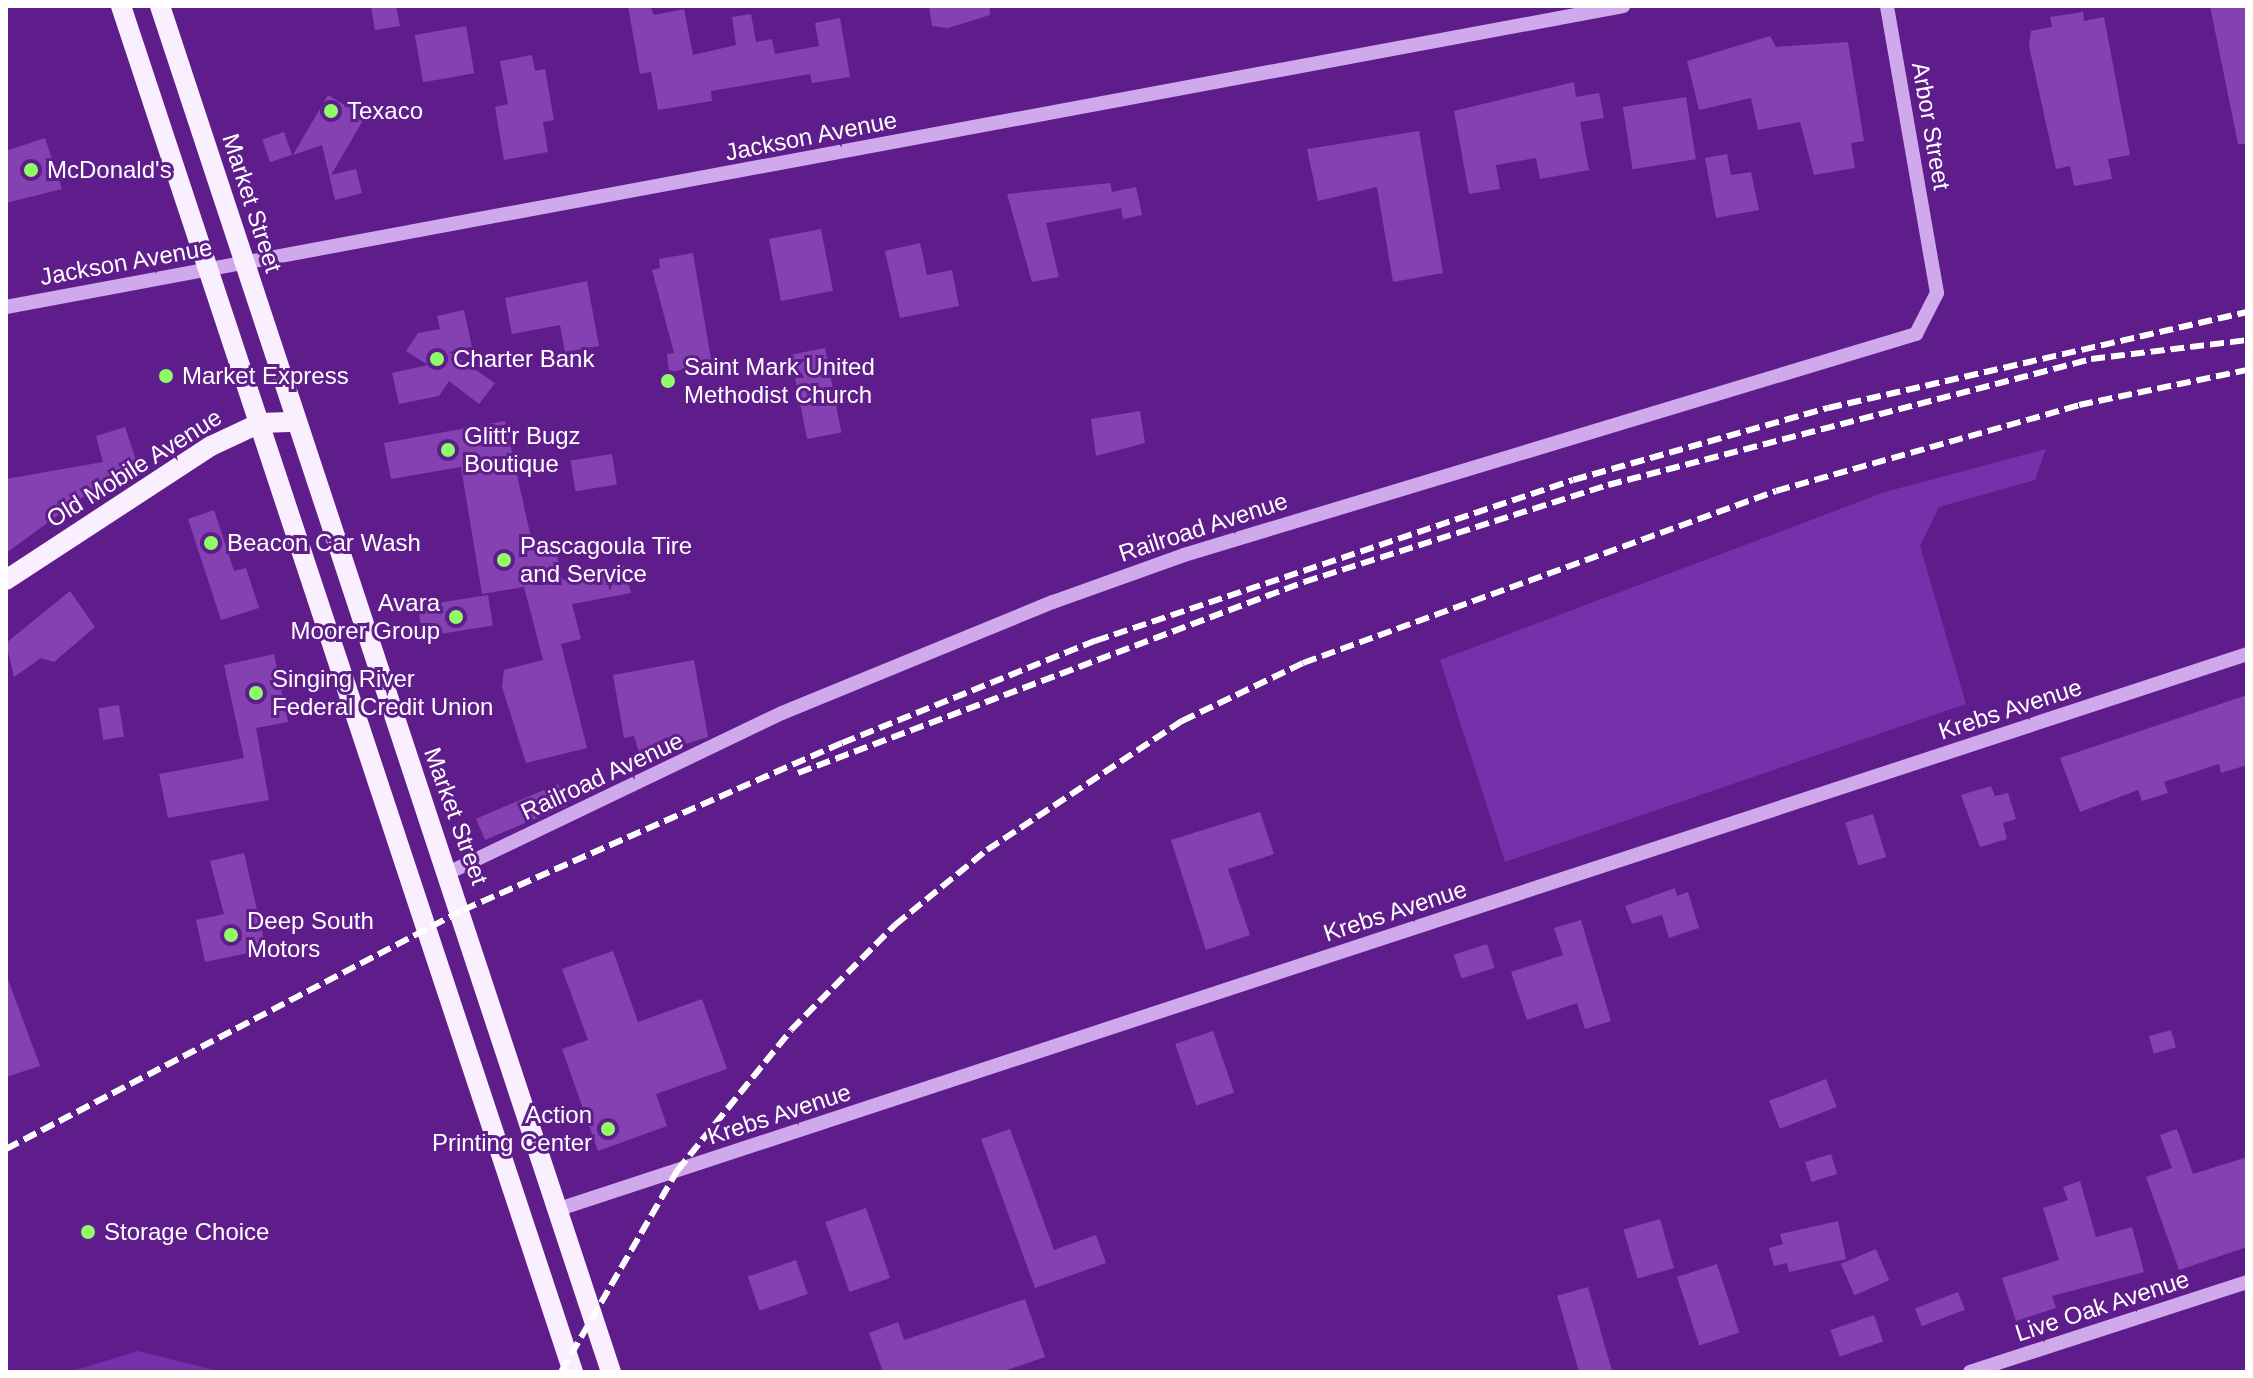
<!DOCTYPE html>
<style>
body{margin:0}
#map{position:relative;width:2253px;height:1378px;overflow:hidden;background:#5f1d8c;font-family:Helvetica,sans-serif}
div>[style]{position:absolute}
.green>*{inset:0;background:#7630aa}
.building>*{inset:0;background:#8341b2;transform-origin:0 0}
.minor>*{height:14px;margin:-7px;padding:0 7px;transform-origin:7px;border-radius:7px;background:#d0a9ed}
.major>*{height:20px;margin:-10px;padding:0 10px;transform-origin:10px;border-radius:10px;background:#f9efff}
.rail>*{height:6px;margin-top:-3px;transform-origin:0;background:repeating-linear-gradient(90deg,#fff 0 14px,transparent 0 20px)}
.dots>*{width:22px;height:22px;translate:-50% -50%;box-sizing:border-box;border:4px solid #5f1d8c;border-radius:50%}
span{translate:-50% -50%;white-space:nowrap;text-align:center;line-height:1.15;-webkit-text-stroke:6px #5f1d8c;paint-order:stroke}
.poi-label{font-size:24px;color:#fff}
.left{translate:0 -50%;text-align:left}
.right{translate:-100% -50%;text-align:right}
.street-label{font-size:24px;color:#fff}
.frame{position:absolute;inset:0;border:8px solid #fff;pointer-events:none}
</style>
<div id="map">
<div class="green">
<div style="clip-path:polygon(2046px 449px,2035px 480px,1939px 507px,1920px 546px,1966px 704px,1505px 862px,1440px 660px,1885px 492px)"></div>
<div style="clip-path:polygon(138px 1351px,222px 1372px,69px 1372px)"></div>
</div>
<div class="building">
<div style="clip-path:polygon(371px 6px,396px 6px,400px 26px,375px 30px)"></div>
<div style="clip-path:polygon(628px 6px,650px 6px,654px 15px,684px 9px,693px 55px,736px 45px,732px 17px,751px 14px,756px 42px,772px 39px,775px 54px,819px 46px,815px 23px,840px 18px,850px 77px,812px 83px,810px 74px,711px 91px,712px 101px,658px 110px,651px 72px,640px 74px)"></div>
<div style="clip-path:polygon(929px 6px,990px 6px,990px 15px,948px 28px,932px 26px)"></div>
<div style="clip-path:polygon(2210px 6px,2247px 6px,2247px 144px,2238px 144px)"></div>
<div style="clip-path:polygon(2083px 12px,2084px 21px,2104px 17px,2130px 155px,2108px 159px,2112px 179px,2074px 186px,2070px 166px,2056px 169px,2029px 46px,2031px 31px,2052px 27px,2050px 17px)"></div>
<div style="left:466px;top:26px;width:48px;height:52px;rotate:80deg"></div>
<div style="clip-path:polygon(1770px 36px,1776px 47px,1848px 42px,1864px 141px,1851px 143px,1855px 168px,1814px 175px,1800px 122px,1758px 130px,1751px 98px,1699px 110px,1687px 61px)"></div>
<div style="clip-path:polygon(532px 55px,535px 71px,545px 69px,554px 120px,543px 122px,548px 152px,504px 160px,495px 107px,508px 104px,500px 61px)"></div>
<div style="clip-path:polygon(1574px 82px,1576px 97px,1599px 93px,1604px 118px,1580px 122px,1589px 170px,1540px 179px,1536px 158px,1496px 165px,1500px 189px,1469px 194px,1454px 111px)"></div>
<div style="clip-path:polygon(328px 95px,365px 117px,331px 175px,356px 169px,362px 193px,335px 200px,322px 145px,293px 155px)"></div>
<div style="left:1686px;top:97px;width:63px;height:64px;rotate:81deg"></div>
<div style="clip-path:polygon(1419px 131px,1443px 273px,1393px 282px,1377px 187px,1318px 201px,1307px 149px)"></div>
<div style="left:284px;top:132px;width:24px;height:23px;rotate:71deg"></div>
<div style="clip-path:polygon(45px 138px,62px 189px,6px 203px,6px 151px)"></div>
<div style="clip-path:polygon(1727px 154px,1731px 175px,1751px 172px,1759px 210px,1716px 218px,1705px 158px)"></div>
<div style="clip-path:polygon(1110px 183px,1112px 192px,1136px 187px,1142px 215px,1123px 219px,1121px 208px,1046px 223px,1059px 277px,1032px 282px,1007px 194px)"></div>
<div style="left:821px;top:229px;width:63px;height:53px;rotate:79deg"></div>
<div style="clip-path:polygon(920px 243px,927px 275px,952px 270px,959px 306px,900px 318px,885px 251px)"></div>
<div style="clip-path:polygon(693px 253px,712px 365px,669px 372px,667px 354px,674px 353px,652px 270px,660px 268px,659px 259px)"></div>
<div style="clip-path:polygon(587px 281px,599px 346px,565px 352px,560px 325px,512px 334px,505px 298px)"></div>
<div style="clip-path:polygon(464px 310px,472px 347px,449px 352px,495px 383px,479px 404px,449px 381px,439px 396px,399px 404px,392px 373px,428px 365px,406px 351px,418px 333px,440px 329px,437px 316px)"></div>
<div style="left:825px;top:348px;width:86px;height:35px;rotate:79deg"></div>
<div style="clip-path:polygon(1140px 411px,1145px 443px,1096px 456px,1091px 419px)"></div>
<div style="clip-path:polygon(505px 421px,534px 551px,554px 545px,563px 580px,625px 566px,631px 593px,572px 604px,581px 639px,561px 644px,587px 748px,526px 763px,502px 687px,504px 670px,543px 660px,524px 587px,482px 594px,461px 467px,391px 479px,384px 443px)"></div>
<div style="clip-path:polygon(125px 427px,139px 469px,105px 481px,6px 553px,6px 479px,103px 462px,96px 436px)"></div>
<div style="left:612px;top:454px;width:31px;height:42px;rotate:81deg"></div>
<div style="clip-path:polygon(214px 510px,234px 571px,246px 568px,259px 608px,221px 620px,188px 519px)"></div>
<div style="clip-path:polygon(70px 591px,95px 627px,54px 662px,41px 658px,14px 677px,6px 643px)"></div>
<div style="left:488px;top:595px;width:31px;height:71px;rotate:81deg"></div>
<div style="clip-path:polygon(274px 654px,288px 722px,256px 728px,269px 800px,168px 818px,159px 774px,244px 758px,224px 665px)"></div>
<div style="clip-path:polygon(694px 660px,708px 737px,641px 758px,634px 736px,624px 738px,613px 675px)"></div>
<div style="clip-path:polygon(2247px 695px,2247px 765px,2221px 773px,2219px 764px,2164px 782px,2168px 793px,2142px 801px,2138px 790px,2080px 812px,2060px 758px)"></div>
<div style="left:119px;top:705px;width:32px;height:21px;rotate:81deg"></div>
<div style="left:558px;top:784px;width:23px;height:89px;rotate:67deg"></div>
<div style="clip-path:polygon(1991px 786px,1995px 796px,2008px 793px,2016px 819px,2003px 823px,2007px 839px,1980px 847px,1961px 795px)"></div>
<div style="clip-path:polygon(1260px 812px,1274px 854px,1228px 869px,1250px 935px,1206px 950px,1171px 840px)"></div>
<div style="left:1873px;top:814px;width:45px;height:29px;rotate:73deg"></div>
<div style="clip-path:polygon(244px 853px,266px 949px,205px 962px,196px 920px,224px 914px,210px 861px)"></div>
<div style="clip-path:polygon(1675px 888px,1677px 896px,1688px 892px,1699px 928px,1669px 938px,1662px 915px,1632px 924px,1625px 906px)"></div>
<div style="clip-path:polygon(1581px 920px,1611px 1021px,1585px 1029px,1577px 1003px,1527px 1020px,1511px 972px,1563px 955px,1554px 928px)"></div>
<div style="left:1487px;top:944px;width:25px;height:35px;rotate:72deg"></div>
<div style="clip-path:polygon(613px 951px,638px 1022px,702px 999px,727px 1069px,656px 1094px,667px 1126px,598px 1151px,562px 1049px,588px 1040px,562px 969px)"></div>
<div style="clip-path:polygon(6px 974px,40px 1066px,6px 1077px)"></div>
<div style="left:2171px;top:1030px;width:18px;height:23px;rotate:74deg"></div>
<div style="left:1213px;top:1031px;width:65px;height:40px;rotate:71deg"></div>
<div style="left:1826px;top:1079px;width:30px;height:61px;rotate:69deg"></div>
<div style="clip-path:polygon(1010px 1129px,1054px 1250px,1096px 1235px,1106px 1263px,1035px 1288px,981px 1139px)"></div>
<div style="clip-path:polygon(2177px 1129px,2193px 1174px,2247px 1157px,2247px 1247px,2179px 1270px,2146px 1177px,2172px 1168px,2160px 1135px)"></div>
<div style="left:1831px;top:1154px;width:21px;height:27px;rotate:73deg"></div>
<div style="clip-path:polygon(2080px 1181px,2096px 1237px,2132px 1227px,2144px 1272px,2052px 1296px,2056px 1308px,2016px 1321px,2002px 1278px,2059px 1260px,2043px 1208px,2068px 1200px,2063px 1187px)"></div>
<div style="left:866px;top:1208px;width:74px;height:43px;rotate:71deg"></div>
<div style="left:1660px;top:1219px;width:51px;height:38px;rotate:74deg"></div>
<div style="clip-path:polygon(1838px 1221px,1846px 1259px,1789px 1272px,1787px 1263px,1774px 1266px,1769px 1248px,1783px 1244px,1780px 1234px)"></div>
<div style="left:1876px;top:1249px;width:34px;height:38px;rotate:67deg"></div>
<div style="left:796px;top:1260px;width:36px;height:51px;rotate:71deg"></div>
<div style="left:1717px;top:1264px;width:72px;height:42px;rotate:72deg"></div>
<div style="left:1588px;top:1287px;width:89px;height:32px;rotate:74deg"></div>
<div style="left:1958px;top:1292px;width:19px;height:46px;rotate:69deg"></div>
<div style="clip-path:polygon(1025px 1299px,1045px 1357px,1001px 1372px,883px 1372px,869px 1333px,898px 1322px,904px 1340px)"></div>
<div style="left:1874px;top:1315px;width:28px;height:46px;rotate:71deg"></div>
</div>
<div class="minor">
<div style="left:6px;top:307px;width:1645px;rotate:-10.54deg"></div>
<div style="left:450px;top:872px;width:368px;rotate:-25.6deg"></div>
<div style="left:782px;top:713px;width:293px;rotate:-22.3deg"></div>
<div style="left:1053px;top:602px;width:139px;rotate:-19.7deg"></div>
<div style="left:1184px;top:555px;width:765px;rotate:-16.8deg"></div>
<div style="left:1916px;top:334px;width:46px;rotate:-62.9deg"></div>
<div style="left:1937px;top:293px;width:291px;rotate:-99.9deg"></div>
<div style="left:556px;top:1210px;width:1780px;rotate:-18.2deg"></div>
<div style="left:1970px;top:1372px;width:291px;rotate:-18deg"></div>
</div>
<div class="major">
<div style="left:121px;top:6px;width:1439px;rotate:71.69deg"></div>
<div style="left:160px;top:6px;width:1439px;rotate:71.73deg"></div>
<div style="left:6px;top:580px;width:245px;rotate:-33.2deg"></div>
<div style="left:211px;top:446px;width:54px;rotate:-25.1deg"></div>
<div style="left:260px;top:423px;width:36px;rotate:-2deg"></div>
</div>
<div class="rail">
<div style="left:798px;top:773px;width:541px;rotate:-20.68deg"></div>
<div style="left:1304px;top:582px;width:319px;rotate:-17.7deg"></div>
<div style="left:1608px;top:485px;width:499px;rotate:-14.6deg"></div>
<div style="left:2091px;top:359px;width:157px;rotate:-6.9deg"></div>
<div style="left:6px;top:1149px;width:516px;rotate:-27.61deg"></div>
<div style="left:463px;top:910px;width:414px;rotate:-23.8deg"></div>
<div style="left:842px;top:743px;width:273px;rotate:-22deg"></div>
<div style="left:1095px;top:641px;width:504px;rotate:-18.61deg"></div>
<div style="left:1573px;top:480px;width:265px;rotate:-15.8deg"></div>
<div style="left:1828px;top:408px;width:430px;rotate:-12.9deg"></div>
<div style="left:561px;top:1372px;width:232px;rotate:-60deg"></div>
<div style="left:677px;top:1171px;width:181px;rotate:-51deg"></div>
<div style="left:791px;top:1030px;width:148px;rotate:-45.3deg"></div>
<div style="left:895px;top:925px;width:119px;rotate:-39.2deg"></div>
<div style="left:987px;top:850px;width:234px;rotate:-33.5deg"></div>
<div style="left:1182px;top:721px;width:134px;rotate:-25.6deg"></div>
<div style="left:1303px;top:663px;width:503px;rotate:-19.98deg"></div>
<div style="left:1776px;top:491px;width:315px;rotate:-15.8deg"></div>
<div style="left:2079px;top:405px;width:172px;rotate:-11.8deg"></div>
</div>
<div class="dots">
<div style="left:331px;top:111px;background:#8efc67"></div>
<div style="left:31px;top:170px;background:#8efc67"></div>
<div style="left:437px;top:359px;background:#8efc67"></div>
<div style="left:166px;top:376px;background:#8efc67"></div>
<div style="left:668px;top:381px;background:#8efc67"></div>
<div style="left:448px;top:450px;background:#8efc67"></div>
<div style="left:211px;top:543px;background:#8efc67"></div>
<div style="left:504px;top:560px;background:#8efc67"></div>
<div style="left:456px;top:617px;background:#8efc67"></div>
<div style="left:256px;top:693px;background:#8efc67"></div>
<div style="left:231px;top:935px;background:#8efc67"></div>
<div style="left:608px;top:1129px;background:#8efc67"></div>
<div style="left:88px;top:1232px;background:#8efc67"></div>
</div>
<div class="poi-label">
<span class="left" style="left:347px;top:111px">Texaco</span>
<span class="left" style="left:47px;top:170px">McDonald's</span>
<span class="left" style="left:453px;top:359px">Charter Bank</span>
<span class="left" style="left:684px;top:381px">Saint Mark United<br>Methodist Church</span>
<span class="left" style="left:182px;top:376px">Market Express</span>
<span class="left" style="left:464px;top:450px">Glitt'r Bugz<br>Boutique</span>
<span class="left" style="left:227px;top:543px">Beacon Car Wash</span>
<span class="left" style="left:520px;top:560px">Pascagoula Tire<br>and Service</span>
<span class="right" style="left:440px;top:617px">Avara<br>Moorer Group</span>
<span class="left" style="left:272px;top:693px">Singing River<br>Federal Credit Union</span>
<span class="left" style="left:247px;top:935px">Deep South<br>Motors</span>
<span class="right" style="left:592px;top:1129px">Action<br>Printing Center</span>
<span class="left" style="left:104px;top:1232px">Storage Choice</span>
</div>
<div class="street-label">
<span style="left:1931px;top:126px;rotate:80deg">Arbor Street</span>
<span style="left:811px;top:136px;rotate:-11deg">Jackson Avenue</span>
<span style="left:252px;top:203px;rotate:72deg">Market Street</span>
<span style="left:126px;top:262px;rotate:-10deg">Jackson Avenue</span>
<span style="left:134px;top:468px;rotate:-32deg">Old Mobile Avenue</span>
<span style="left:1203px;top:527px;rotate:-18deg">Railroad Avenue</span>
<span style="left:2010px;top:709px;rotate:-18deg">Krebs Avenue</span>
<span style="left:602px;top:776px;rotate:-25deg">Railroad Avenue</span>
<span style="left:456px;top:816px;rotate:70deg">Market Street</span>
<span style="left:1395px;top:911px;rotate:-18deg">Krebs Avenue</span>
<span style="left:779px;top:1114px;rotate:-18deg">Krebs Avenue</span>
<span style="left:2102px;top:1306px;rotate:-18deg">Live Oak Avenue</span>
</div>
<div class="frame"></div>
</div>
